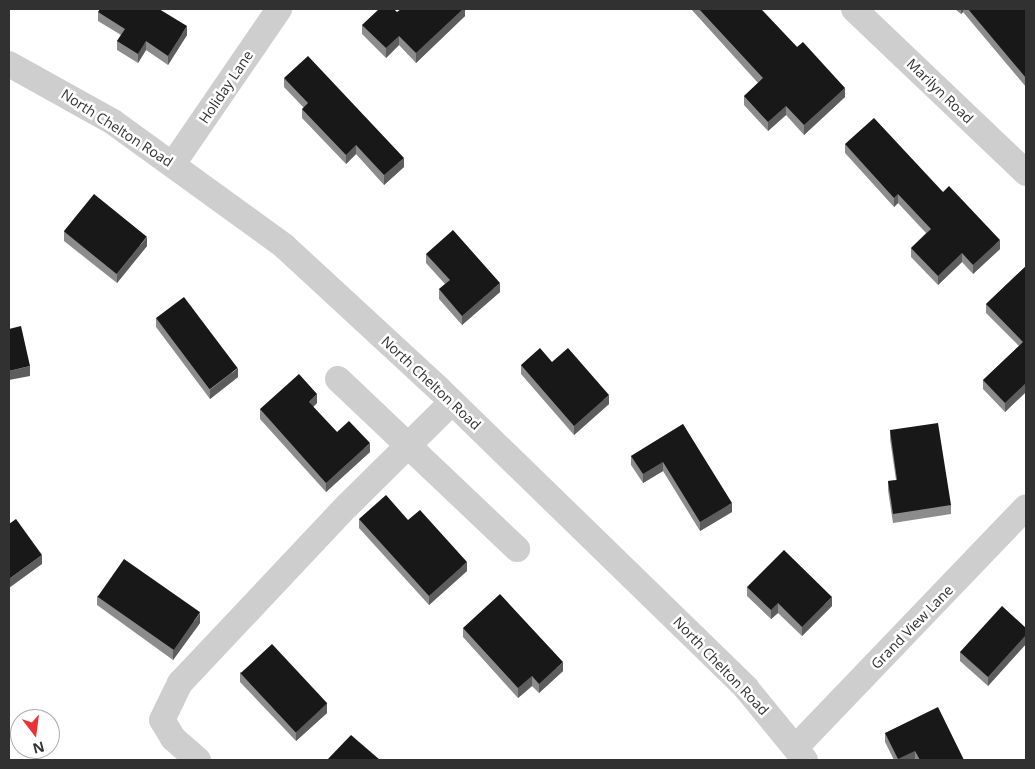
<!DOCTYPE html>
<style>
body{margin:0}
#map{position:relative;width:1035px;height:769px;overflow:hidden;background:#fff;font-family:"Open Sans",sans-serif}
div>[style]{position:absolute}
.minor>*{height:26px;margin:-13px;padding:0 13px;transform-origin:13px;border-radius:13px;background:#cecece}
.wall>*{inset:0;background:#8c8c8c}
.shaded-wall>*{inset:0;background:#5d5d5d}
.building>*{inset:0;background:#181818;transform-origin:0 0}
span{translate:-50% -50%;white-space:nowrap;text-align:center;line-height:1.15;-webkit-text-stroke:5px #fff;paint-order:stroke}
.street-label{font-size:14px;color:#313131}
.frame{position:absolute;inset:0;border:10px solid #313131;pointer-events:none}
.north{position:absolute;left:10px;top:709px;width:50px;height:50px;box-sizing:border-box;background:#fff;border:1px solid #adadad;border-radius:50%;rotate:165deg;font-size:14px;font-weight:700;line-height:20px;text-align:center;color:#313131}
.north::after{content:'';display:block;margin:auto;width:18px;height:22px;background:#e83236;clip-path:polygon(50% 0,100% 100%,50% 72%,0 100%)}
</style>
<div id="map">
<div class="minor">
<div style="left:854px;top:9px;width:238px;rotate:43.6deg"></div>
<div style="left:9px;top:64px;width:119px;rotate:29.1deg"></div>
<div style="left:113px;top:122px;width:211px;rotate:35.9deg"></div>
<div style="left:284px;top:246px;width:211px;rotate:42.7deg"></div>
<div style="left:439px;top:389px;width:429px;rotate:44.2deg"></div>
<div style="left:746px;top:688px;width:93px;rotate:50.7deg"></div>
<div style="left:173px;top:164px;width:188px;rotate:-55.6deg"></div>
<div style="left:338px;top:379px;width:247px;rotate:43.5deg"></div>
<div style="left:796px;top:747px;width:332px;rotate:-46.2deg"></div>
<div style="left:198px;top:760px;width:33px;rotate:-139deg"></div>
<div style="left:173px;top:738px;width:21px;rotate:-121deg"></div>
<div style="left:162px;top:720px;width:41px;rotate:-64.1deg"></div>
<div style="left:180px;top:683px;width:245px;rotate:-46.7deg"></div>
<div style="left:348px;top:505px;width:146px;rotate:-44.7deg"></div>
</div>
<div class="wall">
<div style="clip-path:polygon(465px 9px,465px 16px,416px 63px,399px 45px,386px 58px,362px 34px,362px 25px,397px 12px)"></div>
<div style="clip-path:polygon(691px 9px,761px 9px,797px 47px,845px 97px,804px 135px,786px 115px,768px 131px,744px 105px,744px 96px,758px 83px)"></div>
<div style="clip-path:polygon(955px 9px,1026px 9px,1026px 87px,963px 12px,961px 14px)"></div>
<div style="clip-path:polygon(98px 12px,187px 35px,168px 65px,146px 50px,138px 63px,117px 50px,117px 41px,121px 35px,98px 21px)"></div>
<div style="clip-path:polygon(284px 78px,404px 167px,384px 185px,356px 154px,346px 164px,302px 118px,302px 109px,304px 108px,284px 87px)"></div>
<div style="clip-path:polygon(845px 144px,943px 192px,1000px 249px,973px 274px,962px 262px,938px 285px,911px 257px,911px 248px,926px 233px,898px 203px,894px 207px,845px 153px)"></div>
<div style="clip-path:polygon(64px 232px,147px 246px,117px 283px,64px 241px)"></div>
<div style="clip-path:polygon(426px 254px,500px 292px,462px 325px,439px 299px,439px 289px,445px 284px,426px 263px)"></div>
<div style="clip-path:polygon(1026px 266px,1026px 392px,1005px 412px,983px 389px,983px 380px,1019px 346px,986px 313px,986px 304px)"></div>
<div style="clip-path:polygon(156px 318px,238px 377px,210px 399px,156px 327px)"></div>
<div style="clip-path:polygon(552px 362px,609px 404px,574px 435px,521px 374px,521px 365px)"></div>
<div style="clip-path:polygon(317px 403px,313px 407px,337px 432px,370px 452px,326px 492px,260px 419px,260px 409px)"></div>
<div style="clip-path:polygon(683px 424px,732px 512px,700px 531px,663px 471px,643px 483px,631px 465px,631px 456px)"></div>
<div style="clip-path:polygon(890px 430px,951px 505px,951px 514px,893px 523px,888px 490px,888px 481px,896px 480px,890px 439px)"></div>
<div style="clip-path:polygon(359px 519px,408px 520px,467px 571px,429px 605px,359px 528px)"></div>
<div style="clip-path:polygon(747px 587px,832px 606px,802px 636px,778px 613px,771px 619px,747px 596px)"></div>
<div style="clip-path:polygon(97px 596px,200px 623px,173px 660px,97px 605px)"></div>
<div style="clip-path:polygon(463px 628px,563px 671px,539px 693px,532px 686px,518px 698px,463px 637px)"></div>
<div style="clip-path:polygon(1026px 628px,1026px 644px,988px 686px,960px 661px,960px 652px)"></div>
<div style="clip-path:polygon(240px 672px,327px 713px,296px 741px,240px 682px)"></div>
<div style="clip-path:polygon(885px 733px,964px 760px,894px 760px,885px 742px)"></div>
</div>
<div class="shaded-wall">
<div style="clip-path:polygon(463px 9px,465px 9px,465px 16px,416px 63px,416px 53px)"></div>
<div style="clip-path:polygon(961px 9px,963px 9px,963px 12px,961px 14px)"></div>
<div style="clip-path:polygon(187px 26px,187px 35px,168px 65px,168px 56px)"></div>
<div style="clip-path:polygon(399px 36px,399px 45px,386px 58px,386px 48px)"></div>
<div style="clip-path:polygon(146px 41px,146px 50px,138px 63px,138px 54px)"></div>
<div style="clip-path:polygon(845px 88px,845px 97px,804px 135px,804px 125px)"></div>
<div style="clip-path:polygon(786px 106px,786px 115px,768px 131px,768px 122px)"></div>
<div style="clip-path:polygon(356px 145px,356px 154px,346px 164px,346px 155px)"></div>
<div style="clip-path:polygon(404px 158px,404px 167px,384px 185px,384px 175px)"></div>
<div style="clip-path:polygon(898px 194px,898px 203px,894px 207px,894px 198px)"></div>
<div style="clip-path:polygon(147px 237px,147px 246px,117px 283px,117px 274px)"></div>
<div style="clip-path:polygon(1000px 240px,1000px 249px,973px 274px,973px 265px)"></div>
<div style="clip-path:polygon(962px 253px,962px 262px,938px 285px,938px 276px)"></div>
<div style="clip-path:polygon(500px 283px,500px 292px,462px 325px,462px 316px)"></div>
<div style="clip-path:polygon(30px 366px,30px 376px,9px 380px,9px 371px)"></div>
<div style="clip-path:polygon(238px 368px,238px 377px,210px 399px,210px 390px)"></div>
<div style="clip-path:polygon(1026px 383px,1026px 392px,1005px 412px,1005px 403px)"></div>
<div style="clip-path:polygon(317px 394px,317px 403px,309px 411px,309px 402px)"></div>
<div style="clip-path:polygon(609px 395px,609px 404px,574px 435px,574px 426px)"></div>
<div style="clip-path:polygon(370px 443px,370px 452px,326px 492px,326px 483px)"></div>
<div style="clip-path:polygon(663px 462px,663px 471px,643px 483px,643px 474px)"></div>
<div style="clip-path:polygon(732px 503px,732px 512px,700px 531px,700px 522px)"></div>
<div style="clip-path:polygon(42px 555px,42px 564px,9px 588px,9px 579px)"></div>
<div style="clip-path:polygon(467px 562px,467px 571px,429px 605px,429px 596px)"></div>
<div style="clip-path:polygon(832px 597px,832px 606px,802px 636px,802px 627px)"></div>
<div style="clip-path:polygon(778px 603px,778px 613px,771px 619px,771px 610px)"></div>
<div style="clip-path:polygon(200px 613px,200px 623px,173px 660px,173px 651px)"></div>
<div style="clip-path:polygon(1026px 635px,1026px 644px,988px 686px,988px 677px)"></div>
<div style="clip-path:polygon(563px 662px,563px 671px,539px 693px,539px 684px)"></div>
<div style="clip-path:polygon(532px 676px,532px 686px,518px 698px,518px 688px)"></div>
<div style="clip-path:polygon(327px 703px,327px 713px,296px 741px,296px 732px)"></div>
<div style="clip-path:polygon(915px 751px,915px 760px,898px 760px,898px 759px)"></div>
</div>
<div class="building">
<div style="clip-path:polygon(100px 9px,159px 9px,187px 26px,168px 56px,146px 41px,138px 54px,117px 41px,125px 29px,98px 12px)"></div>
<div style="clip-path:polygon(379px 9px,394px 9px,397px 12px,401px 9px,463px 9px,416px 53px,399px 36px,386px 48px,362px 25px)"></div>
<div style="clip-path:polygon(699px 9px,761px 9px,797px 47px,803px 42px,845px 88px,804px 125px,786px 106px,768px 122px,744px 96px,763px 78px)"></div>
<div style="clip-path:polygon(968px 9px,1026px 9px,1026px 78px)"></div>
<div style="clip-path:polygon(308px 56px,404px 158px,384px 175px,356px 145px,346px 155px,302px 109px,308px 103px,284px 78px)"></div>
<div style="clip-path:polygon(874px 118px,943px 192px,949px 186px,1000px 240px,973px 265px,962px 253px,938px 276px,911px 248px,931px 229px,898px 194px,894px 198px,845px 144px)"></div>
<div style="left:94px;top:194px;width:68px;height:48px;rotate:39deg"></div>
<div style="clip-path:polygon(453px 230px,500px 283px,462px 316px,439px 289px,450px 280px,426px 254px)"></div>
<div style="clip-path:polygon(1026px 266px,1026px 383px,1005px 403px,983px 380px,1023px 342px,986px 304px)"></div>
<div style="left:184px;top:297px;width:89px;height:35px;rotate:53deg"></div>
<div style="clip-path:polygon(21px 326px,30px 366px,9px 371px,9px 329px)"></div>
<div style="clip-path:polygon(540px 348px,552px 362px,568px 348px,609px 395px,574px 426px,521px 365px)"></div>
<div style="clip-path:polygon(299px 374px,317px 394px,309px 402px,337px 432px,349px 421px,370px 443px,326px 483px,260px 409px)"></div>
<div style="clip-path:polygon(938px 423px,951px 505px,893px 514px,888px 481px,897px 480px,890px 430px)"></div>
<div style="clip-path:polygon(683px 424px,732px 503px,700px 522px,663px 462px,643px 474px,631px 456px)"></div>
<div style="clip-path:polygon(386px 495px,408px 520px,420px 510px,467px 562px,429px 596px,359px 519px)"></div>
<div style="clip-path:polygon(16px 519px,42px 555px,9px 579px,9px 524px)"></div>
<div style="clip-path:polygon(784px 550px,832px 597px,802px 627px,778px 603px,771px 610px,747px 587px)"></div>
<div style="left:124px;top:559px;width:93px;height:46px;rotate:35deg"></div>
<div style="clip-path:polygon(500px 594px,563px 662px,539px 684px,532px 676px,518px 688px,463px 628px)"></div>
<div style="clip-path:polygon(1002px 606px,1026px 628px,1026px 635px,988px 677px,960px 652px)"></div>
<div style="left:272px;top:644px;width:81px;height:43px;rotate:47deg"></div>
<div style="clip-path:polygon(938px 707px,964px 760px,920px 760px,915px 751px,898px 759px,885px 733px)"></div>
<div style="clip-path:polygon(351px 735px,380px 760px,327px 760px)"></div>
</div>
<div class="street-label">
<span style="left:226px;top:87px;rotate:-56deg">Holiday Lane</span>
<span style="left:940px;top:91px;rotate:44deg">Marilyn Road</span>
<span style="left:117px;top:128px;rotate:33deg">North Chelton Road</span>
<span style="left:431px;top:383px;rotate:43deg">North Chelton Road</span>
<span style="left:912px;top:627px;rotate:-46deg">Grand View Lane</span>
<span style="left:721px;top:666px;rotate:46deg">North Chelton Road</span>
</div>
<div class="frame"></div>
<div class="north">N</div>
</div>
